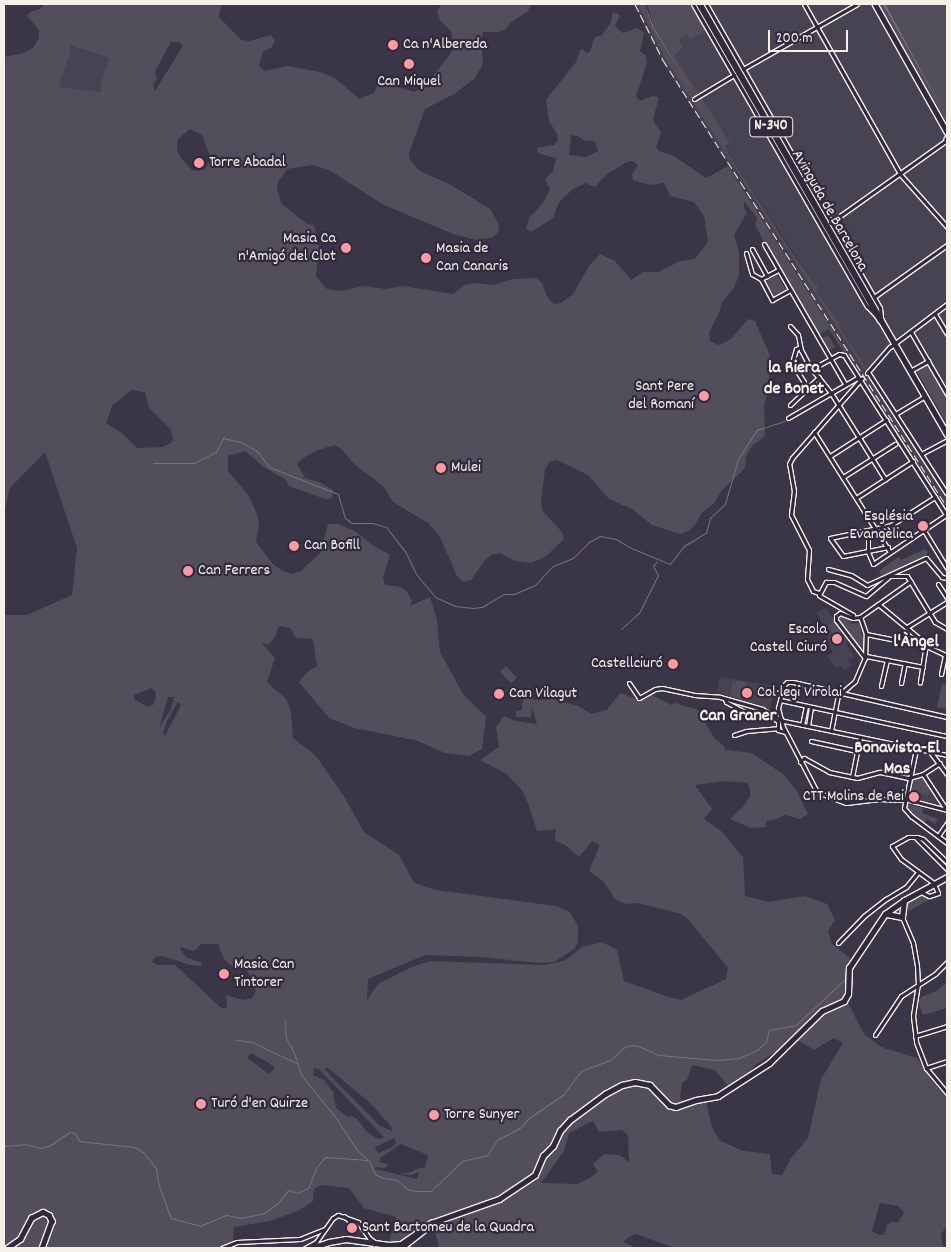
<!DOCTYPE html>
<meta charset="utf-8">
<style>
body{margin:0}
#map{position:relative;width:951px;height:1252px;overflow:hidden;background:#3b3647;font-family:Dekko,sans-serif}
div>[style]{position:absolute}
.built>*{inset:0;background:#484352}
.green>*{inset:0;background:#534e5c;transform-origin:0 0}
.water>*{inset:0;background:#78747b}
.stream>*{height:1px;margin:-0.5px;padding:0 0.5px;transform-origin:0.5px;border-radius:0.5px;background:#78747b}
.roads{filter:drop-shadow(1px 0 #f4f1e8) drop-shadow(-1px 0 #f4f1e8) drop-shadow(0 1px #f4f1e8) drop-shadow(0 -1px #f4f1e8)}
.street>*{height:3px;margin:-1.5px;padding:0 1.5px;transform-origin:1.5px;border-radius:1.5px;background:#2f2a3d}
.secondary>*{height:4.5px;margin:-2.25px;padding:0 2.25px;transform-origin:2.25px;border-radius:2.25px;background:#2f2a3d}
.primary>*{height:5.5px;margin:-2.75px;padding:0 2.75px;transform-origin:2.75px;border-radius:2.75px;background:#2f2a3d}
.rail>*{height:1px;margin-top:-0.5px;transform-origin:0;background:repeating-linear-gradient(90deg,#f4f1e8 0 8px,transparent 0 12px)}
.dots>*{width:14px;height:14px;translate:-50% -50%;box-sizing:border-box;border:2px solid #2f2a3d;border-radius:50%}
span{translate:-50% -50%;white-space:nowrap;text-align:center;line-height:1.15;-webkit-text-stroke:4.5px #2f2a3d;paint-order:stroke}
.shield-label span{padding:1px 4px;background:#2f2a3d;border:1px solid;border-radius:4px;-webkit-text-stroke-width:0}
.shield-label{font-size:15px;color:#f4f1e8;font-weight:700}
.poi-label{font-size:16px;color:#f4f1e8}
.left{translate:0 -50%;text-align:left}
.right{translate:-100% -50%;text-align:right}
.street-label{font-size:16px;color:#f4f1e8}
.neighbourhood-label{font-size:18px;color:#f4f1e8;font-weight:700}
.frame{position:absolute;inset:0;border:5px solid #f4f1e8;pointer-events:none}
.scale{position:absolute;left:768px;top:30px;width:80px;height:22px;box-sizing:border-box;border:2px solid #f4f1e8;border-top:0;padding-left:6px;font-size:15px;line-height:18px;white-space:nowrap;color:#f4f1e8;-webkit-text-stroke:4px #2f2a3d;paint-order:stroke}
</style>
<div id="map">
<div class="built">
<div style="clip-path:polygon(633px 4px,638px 4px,665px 59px,947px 501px,947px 510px,662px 61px)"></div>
<div style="clip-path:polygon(691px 4px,879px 4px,947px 124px,947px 389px,917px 336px,918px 331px,912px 327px,896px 338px,867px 369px,839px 327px,841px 325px,816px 292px,814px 284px,724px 147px,730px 144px,673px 55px,683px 48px,677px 39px,687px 34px,691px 39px,707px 30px)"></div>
<div style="clip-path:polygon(70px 45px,109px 58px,100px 86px,101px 92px,59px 87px)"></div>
<div style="clip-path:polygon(826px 608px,848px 641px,846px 644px,855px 657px,849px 661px,852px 665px,845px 670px,841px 666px,836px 668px,827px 656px,833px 652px,826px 638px,829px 635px,816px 612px)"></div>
<div style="clip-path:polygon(720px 677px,774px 686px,770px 709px,757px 704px,734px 699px,717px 691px)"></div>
<div style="clip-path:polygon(923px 777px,937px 800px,936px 804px,908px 797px,912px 780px)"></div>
</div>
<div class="green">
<div style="clip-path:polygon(evenodd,45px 4px,221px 4px,219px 17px,241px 40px,249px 41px,271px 35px,275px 41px,271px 48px,263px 51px,259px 66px,265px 71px,287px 66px,320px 72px,335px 78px,359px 99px,374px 93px,377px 86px,384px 83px,414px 92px,427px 84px,453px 50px,452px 33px,440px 20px,437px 11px,441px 5px,532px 4px,527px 12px,510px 23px,506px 29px,498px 32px,483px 32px,481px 40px,483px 64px,475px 78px,454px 94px,425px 109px,409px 153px,410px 160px,420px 171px,451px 185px,490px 209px,498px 223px,499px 231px,493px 237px,477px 240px,453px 234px,382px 204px,331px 171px,312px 165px,287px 169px,278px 182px,277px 189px,281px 203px,307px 224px,314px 225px,319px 247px,316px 276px,327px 289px,342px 291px,364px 286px,386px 289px,402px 286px,453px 294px,465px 285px,473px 283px,493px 285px,513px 279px,536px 278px,542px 283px,548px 298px,554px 304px,561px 303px,573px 294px,589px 266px,600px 254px,615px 261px,631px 280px,643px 272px,659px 272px,680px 261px,695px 259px,708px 242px,704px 216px,694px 202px,670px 196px,664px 183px,650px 185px,633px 180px,632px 174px,638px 165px,633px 161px,627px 162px,606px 175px,595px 187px,586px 183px,573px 189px,559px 202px,553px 218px,531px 232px,526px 229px,529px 218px,543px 203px,550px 189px,545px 179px,553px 171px,556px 158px,538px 153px,537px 148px,554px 145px,558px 141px,557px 134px,549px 121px,546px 100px,576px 62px,580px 51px,582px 49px,586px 53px,590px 52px,593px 41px,597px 36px,601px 36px,610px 24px,613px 12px,620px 15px,615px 26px,623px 33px,637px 28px,644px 33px,640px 51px,646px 56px,647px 63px,636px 96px,640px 101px,652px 96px,659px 97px,653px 120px,661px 133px,656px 147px,659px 151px,672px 155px,706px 178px,728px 166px,947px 510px,947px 514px,829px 329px,819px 335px,762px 238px,755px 225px,757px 218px,744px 201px,744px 208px,747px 213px,734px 235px,739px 252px,739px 275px,734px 288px,721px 304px,720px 311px,709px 333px,710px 341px,717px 345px,724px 343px,731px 339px,748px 319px,755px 321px,770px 356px,769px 390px,764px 404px,765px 436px,752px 446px,746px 456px,745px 467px,742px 471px,722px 490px,714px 503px,702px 513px,694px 526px,688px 531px,680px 534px,652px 525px,632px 509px,609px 499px,588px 475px,557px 460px,549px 462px,545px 470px,541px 501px,542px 510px,562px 532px,564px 539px,545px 557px,531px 563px,515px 561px,500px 553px,492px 555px,485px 560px,471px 580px,463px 582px,457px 576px,439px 535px,428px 523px,393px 502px,384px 487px,353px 463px,342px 449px,334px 445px,318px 450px,303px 458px,297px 464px,305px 478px,319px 482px,333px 490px,332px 498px,325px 499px,289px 486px,286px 480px,264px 467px,245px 451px,228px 456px,228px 471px,249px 496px,258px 517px,259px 524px,256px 542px,273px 564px,281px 570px,292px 574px,301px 571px,321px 552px,328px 524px,339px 524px,356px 532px,371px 544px,390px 555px,383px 577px,385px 585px,401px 587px,408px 593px,412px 601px,410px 606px,430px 597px,437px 620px,440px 652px,463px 694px,486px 717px,482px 749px,469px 756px,445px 753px,415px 740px,354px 728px,329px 718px,299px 682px,306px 673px,317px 666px,313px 639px,296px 638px,290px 628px,279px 626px,275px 637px,268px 645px,261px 642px,275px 658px,267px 682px,286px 699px,291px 711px,293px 738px,316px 756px,345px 798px,364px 832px,399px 855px,414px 883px,436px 890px,556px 906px,570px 912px,578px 926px,578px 942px,574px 949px,554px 962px,538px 963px,482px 957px,425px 955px,368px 979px,367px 1000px,378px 984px,412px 967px,430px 961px,546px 965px,566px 960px,582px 947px,602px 942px,617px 950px,624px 981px,669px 997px,681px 1000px,726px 979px,728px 968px,688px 919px,679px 913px,637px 903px,626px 904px,616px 900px,604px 882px,589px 871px,600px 845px,592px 841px,579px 857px,565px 845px,555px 840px,556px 829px,537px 831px,528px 803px,521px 789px,507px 774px,480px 760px,499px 747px,496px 727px,504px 716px,515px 721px,537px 724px,532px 707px,531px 717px,516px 717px,516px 712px,522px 710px,524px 690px,533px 692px,533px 700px,553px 699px,578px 706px,591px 714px,607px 710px,620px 693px,637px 699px,652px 695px,671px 705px,675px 703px,698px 710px,715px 739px,724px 746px,725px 750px,752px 753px,784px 775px,797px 791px,808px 814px,800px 819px,785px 815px,777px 819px,766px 821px,766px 827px,751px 828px,730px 819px,743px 807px,751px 795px,748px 783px,724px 781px,695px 785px,712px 809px,704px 819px,721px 831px,743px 857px,745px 896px,769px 902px,805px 896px,827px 904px,835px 920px,828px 931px,832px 944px,850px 958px,845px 997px,864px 1034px,881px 1047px,917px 1058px,931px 1080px,947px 1098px,947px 1226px,941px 1234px,943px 1248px,675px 1248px,636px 1234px,629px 1237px,623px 1242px,637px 1248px,439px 1248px,432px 1220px,404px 1242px,389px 1243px,396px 1217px,364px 1208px,349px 1188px,321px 1185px,314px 1189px,313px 1201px,300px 1210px,270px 1221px,234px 1227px,233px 1242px,218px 1248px,4px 1248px,4px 615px,27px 615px,72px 595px,77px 548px,45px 452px,10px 488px,4px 513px,4px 57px,24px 53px,33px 48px,39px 38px,39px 30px,27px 16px,30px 12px,40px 9px,45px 4px,171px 42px,179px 42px,183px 46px,155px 91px,153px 84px,157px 79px,155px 71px,171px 42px,45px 4px,70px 45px,109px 58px,100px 86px,101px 92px,59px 87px,70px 52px,70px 45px,45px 4px,190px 129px,202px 135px,211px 159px,205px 169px,199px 171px,192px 170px,181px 158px,177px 150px,178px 139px,190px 129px,45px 4px,571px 135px,577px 136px,586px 141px,595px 141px,598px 151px,586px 157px,569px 155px,571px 135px,45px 4px,131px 390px,145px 392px,149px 408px,171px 430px,173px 438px,171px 443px,163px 447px,137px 448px,122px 433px,106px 423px,112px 406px,131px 390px,45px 4px,151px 688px,155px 691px,156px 696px,153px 705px,148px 707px,134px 699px,134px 695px,151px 688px,45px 4px,168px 697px,174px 697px,171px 709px,159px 728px,168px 697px,45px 4px,178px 702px,181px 705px,165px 736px,163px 733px,167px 721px,178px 702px,45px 4px,201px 944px,218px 944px,224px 959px,232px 966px,237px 963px,242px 965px,250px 975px,256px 991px,252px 998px,243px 1000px,226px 995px,227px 1008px,221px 1008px,175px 965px,157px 965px,152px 961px,155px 957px,163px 956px,190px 965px,201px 966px,202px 963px,186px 957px,180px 949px,181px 947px,194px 951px,201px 944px,45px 4px,792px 1037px,814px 1050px,834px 1038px,843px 1043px,821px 1079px,808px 1138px,791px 1158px,782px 1175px,772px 1174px,770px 1154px,743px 1151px,719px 1140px,712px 1127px,706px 1102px,685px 1102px,680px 1099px,682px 1083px,687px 1080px,692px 1065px,715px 1070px,728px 1086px,746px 1075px,755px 1065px,782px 1048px,792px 1037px,45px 4px,251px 1053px,272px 1065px,275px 1068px,269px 1074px,247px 1058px,251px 1053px,45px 4px,327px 1067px,369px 1102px,391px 1126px,392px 1131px,380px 1126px,333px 1079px,325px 1069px,327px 1067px,45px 4px,314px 1068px,319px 1069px,384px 1137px,379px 1139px,373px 1136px,366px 1131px,358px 1120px,352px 1116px,348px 1117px,336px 1108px,333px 1092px,324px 1080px,313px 1075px,314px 1068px,45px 4px,593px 1121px,599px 1132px,622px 1130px,628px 1135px,629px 1162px,619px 1155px,605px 1154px,593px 1164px,598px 1171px,590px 1178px,577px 1184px,541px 1183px,564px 1151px,569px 1133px,593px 1121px,45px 4px,394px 1138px,396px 1143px,392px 1147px,379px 1153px,376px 1150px,375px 1147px,394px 1138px,45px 4px,401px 1144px,428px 1155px,425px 1167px,416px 1169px,412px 1172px,399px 1174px,411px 1175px,419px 1172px,417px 1179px,375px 1169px,376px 1167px,385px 1168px,389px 1164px,379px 1162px,380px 1158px,401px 1144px,45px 4px,880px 1203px,898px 1206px,904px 1213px,898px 1223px,893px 1221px,887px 1225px,884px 1235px,879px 1235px,872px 1231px,880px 1203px)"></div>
<div style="clip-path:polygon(638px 4px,645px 4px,652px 27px,697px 94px,654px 28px,647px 4px,691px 4px,707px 30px,690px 40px,687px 35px,678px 39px,683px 48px,674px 55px,730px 143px,724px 147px,787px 245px,814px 284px,818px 286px,816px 292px,841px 325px,839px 327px,867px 369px,864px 370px,665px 59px)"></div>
<div style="clip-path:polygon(879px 4px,947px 4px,947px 124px)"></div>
<div style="left:777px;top:275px;width:17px;height:13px;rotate:59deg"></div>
<div style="left:828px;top:335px;width:14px;height:7px;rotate:60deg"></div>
<div style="clip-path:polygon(927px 364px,947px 399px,947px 424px,916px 370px)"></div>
<div style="clip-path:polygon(873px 381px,896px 415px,947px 501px,872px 382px)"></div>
<div style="clip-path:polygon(925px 549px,928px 553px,925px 557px,881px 576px,879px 571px,894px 560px,899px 557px,901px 560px)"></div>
<div style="clip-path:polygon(840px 616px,849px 619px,851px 624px,859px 623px,864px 642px,862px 649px,841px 624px,838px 619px)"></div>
<div style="left:834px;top:621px;width:15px;height:8px;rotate:58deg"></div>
<div style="left:506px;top:666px;width:16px;height:8px;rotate:47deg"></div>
<div style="clip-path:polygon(733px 681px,746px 682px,742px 698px,730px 695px)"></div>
<div style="clip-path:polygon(942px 684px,947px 685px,947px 709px,937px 707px)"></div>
<div style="clip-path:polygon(922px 777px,930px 789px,928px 796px,917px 792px,915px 799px,908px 797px,912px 781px)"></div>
<div style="clip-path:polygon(907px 804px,923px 808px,922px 813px,938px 819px,935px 824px,927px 819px,924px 823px,908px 809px)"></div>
<div style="clip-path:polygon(922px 894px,930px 899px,906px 913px,902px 906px)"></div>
<div style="clip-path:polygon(947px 982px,947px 1008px,923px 1015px,919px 1004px,921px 997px,937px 991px)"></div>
</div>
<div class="water">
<div style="clip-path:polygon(645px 4px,654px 28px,696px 95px,652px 27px)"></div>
<div style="clip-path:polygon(883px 4px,885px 4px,947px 118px,884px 6px)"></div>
</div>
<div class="stream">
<div style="left:153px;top:463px;width:41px"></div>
<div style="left:194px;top:463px;width:25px;rotate:-27deg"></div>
<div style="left:216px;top:452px;width:16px;rotate:-63deg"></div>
<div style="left:223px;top:438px;width:18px;rotate:13deg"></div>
<div style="left:241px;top:442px;width:18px;rotate:29deg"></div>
<div style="left:257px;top:451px;width:20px;rotate:53deg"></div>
<div style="left:269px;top:467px;width:74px;rotate:21.4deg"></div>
<div style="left:338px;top:494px;width:25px;rotate:74deg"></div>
<div style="left:345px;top:518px;width:9px;rotate:36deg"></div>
<div style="left:352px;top:523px;width:20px"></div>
<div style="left:372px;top:523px;width:15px;rotate:16deg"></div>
<div style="left:386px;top:527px;width:31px;rotate:52deg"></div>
<div style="left:405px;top:551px;width:25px;rotate:64deg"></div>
<div style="left:416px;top:574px;width:30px;rotate:50deg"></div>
<div style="left:435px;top:597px;width:22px;rotate:24deg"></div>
<div style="left:455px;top:606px;width:18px;rotate:6deg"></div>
<div style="left:473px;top:608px;width:9px;rotate:-6deg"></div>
<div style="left:482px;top:607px;width:26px;rotate:-31deg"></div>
<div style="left:504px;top:594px;width:10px"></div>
<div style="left:514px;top:594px;width:23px;rotate:-23deg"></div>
<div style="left:535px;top:585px;width:26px;rotate:-47deg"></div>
<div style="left:553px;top:566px;width:22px;rotate:-22deg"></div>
<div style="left:573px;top:558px;width:23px;rotate:-45deg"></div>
<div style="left:589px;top:542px;width:13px;rotate:-29deg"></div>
<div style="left:600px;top:536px;width:16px;rotate:11deg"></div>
<div style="left:616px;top:539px;width:15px;rotate:32deg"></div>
<div style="left:629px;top:547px;width:44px;rotate:22.5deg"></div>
<div style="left:670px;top:564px;width:23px;rotate:-52deg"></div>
<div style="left:684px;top:546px;width:26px;rotate:-31deg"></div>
<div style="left:706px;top:533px;width:16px;rotate:-75deg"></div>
<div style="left:710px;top:518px;width:21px;rotate:-43deg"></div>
<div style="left:725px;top:504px;width:47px;rotate:-73.9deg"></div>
<div style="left:738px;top:459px;width:35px;rotate:-57deg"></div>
<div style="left:757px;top:430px;width:29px;rotate:-18deg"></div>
<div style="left:621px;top:629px;width:24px;rotate:-42deg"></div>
<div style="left:639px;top:613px;width:42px;rotate:-63.4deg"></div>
<div style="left:658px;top:575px;width:10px;rotate:-119deg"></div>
<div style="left:653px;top:566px;width:6px;rotate:-51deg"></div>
<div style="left:946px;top:890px;width:1px"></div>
<div style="left:285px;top:1021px;width:17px;rotate:87deg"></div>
<div style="left:286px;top:1038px;width:17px;rotate:62deg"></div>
<div style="left:294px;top:1053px;width:24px;rotate:71deg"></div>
<div style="left:302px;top:1076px;width:54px;rotate:51deg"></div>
<div style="left:336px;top:1118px;width:38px;rotate:57deg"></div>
<div style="left:357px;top:1150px;width:15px;rotate:42deg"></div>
<div style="left:236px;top:1040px;width:16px;rotate:7deg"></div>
<div style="left:252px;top:1042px;width:49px;rotate:25.5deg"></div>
<div style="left:4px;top:1146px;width:21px;rotate:-5deg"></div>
<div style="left:25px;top:1144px;width:16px;rotate:15deg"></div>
<div style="left:40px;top:1148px;width:9px;rotate:-13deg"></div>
<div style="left:49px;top:1146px;width:25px;rotate:-34deg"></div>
<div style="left:70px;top:1132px;width:5px;rotate:11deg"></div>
<div style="left:75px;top:1133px;width:9px;rotate:63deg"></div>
<div style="left:79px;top:1141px;width:55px;rotate:6.2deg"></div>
<div style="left:134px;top:1147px;width:10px;rotate:29deg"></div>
<div style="left:143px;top:1152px;width:21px;rotate:51deg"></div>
<div style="left:156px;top:1168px;width:15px;rotate:82deg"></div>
<div style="left:158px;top:1183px;width:37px;rotate:70deg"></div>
<div style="left:171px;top:1218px;width:30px;rotate:15deg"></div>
<div style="left:200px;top:1226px;width:28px;rotate:-23deg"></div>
<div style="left:226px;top:1215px;width:15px;rotate:11deg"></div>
<div style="left:241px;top:1218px;width:24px;rotate:-12deg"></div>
<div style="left:264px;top:1213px;width:17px;rotate:-36deg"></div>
<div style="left:278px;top:1203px;width:16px;rotate:-52deg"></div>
<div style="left:288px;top:1190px;width:9px;rotate:18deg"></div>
<div style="left:297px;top:1193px;width:12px;rotate:-24deg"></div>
<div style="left:308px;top:1188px;width:23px;rotate:-67deg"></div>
<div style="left:317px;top:1167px;width:13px;rotate:-51deg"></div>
<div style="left:325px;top:1157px;width:43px;rotate:4deg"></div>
<div style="left:369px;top:1161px;width:14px;rotate:65deg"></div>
<div style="left:375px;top:1174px;width:9px;rotate:27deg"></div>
<div style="left:383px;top:1178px;width:14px;rotate:8deg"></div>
<div style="left:397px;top:1180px;width:13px;rotate:42deg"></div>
<div style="left:407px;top:1189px;width:8px;rotate:14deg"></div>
<div style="left:415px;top:1191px;width:16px"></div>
<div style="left:431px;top:1191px;width:43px;rotate:-44.1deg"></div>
<div style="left:462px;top:1161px;width:26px;rotate:-13deg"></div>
<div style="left:487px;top:1155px;width:18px;rotate:-56deg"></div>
<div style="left:497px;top:1140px;width:26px;rotate:-28deg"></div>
<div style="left:520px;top:1128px;width:13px;rotate:-48deg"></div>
<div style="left:529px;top:1118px;width:41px;rotate:-34.1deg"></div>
<div style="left:563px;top:1095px;width:30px;rotate:-53deg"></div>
<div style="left:581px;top:1071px;width:33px;rotate:-21deg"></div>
<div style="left:612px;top:1059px;width:16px;rotate:-45deg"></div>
<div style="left:623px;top:1048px;width:8px;rotate:-23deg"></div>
<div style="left:630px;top:1045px;width:9px;rotate:6deg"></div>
<div style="left:639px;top:1046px;width:21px;rotate:25deg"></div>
<div style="left:658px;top:1055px;width:59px;rotate:4.8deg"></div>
<div style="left:717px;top:1060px;width:22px;rotate:-5deg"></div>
<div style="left:739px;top:1058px;width:20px;rotate:-24deg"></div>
<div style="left:757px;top:1050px;width:12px;rotate:-42deg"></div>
<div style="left:766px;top:1042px;width:12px;rotate:-76deg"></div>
<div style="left:769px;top:1030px;width:27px;rotate:-10deg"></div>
<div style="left:796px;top:1025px;width:67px;rotate:-43.2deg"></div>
</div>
<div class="roads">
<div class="street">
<div style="left:693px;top:4px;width:349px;rotate:60.1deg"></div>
<div style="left:867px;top:306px;width:16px;rotate:47deg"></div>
<div style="left:706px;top:4px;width:350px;rotate:60.2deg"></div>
<div style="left:880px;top:308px;width:9px;rotate:84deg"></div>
<div style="left:804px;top:4px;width:195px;rotate:60.5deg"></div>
<div style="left:900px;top:174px;width:71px;rotate:48.4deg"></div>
<div style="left:743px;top:69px;width:131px;rotate:-29.7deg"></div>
<div style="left:694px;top:99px;width:47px;rotate:-31deg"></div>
<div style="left:830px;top:223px;width:143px;rotate:-35.4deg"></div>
<div style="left:764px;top:244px;width:162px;rotate:59.9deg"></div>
<div style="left:752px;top:249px;width:31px;rotate:61deg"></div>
<div style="left:746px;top:253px;width:22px;rotate:74deg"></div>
<div style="left:752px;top:274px;width:10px;rotate:29deg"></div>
<div style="left:761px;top:279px;width:24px;rotate:62deg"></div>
<div style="left:772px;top:300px;width:21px;rotate:-29deg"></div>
<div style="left:761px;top:279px;width:19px;rotate:-28deg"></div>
<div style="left:874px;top:297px;width:90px;rotate:-35.5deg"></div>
<div style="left:935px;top:314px;width:23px;rotate:59deg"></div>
<div style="left:790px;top:326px;width:12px;rotate:48deg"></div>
<div style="left:798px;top:335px;width:15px;rotate:79deg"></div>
<div style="left:801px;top:350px;width:19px;rotate:62deg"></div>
<div style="left:810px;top:367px;width:33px;rotate:51deg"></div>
<div style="left:831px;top:393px;width:102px;rotate:57.9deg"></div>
<div style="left:911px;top:332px;width:72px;rotate:59.9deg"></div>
<div style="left:800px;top:347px;width:4px;rotate:153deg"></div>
<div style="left:796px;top:349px;width:15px;rotate:106deg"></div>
<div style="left:792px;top:363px;width:22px;rotate:58deg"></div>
<div style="left:804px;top:382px;width:11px;rotate:105deg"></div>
<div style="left:812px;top:369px;width:31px;rotate:-29deg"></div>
<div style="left:839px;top:354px;width:5px;rotate:11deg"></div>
<div style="left:844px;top:355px;width:191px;rotate:57.4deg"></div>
<div style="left:910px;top:371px;width:21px;rotate:-29deg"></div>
<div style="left:868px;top:372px;width:145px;rotate:57.1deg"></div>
<div style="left:867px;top:373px;width:35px;rotate:-49deg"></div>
<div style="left:890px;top:347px;width:71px;rotate:-37deg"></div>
<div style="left:790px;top:405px;width:40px;rotate:-44deg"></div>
<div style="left:897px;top:413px;width:33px;rotate:-31deg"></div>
<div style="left:788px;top:418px;width:80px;rotate:-30.1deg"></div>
<div style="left:857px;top:378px;width:4px;rotate:34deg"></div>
<div style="left:814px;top:432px;width:142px;rotate:57.7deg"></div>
<div style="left:923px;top:453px;width:27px;rotate:-28deg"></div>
<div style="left:830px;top:456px;width:67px;rotate:-32.7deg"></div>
<div style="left:843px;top:477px;width:62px;rotate:-32.4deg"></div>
<div style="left:856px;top:498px;width:68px;rotate:-33deg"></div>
<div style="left:923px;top:529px;width:46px;rotate:58.4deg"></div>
<div style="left:868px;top:530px;width:22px;rotate:90deg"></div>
<div style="left:868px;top:552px;width:13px;rotate:67deg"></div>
<div style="left:873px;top:564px;width:89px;rotate:-34deg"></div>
<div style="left:888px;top:547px;width:46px;rotate:168.7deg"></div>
<div style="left:843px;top:556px;width:22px;rotate:-126deg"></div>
<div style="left:830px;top:538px;width:62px;rotate:-12deg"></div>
<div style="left:891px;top:525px;width:52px;rotate:-32.5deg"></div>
<div style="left:828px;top:569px;width:24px;rotate:15deg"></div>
<div style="left:851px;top:575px;width:19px;rotate:32deg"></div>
<div style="left:867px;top:585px;width:65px;rotate:-24.6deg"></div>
<div style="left:926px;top:558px;width:25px;rotate:50deg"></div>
<div style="left:942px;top:577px;width:5px;rotate:11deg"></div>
<div style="left:889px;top:576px;width:18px"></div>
<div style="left:907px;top:576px;width:54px;rotate:58.7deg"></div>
<div style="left:935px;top:622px;width:14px;rotate:30deg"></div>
<div style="left:938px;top:584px;width:17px;rotate:57deg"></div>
<div style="left:819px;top:593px;width:6px;rotate:-162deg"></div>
<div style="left:813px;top:591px;width:13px;rotate:-117deg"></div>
<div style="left:807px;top:579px;width:29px;rotate:-86deg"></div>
<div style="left:809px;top:550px;width:39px;rotate:-117deg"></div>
<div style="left:791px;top:515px;width:24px;rotate:-83deg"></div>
<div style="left:794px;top:491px;width:27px;rotate:-100deg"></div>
<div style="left:789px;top:464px;width:7px;rotate:-63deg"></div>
<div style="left:792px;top:458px;width:106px;rotate:-48.8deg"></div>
<div style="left:878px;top:604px;width:62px;rotate:39.8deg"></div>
<div style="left:926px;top:644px;width:39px;rotate:99deg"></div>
<div style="left:853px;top:618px;width:3px;rotate:-90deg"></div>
<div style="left:853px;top:615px;width:39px;rotate:-150deg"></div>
<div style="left:819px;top:595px;width:15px;rotate:-62deg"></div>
<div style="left:826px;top:582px;width:8px"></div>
<div style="left:834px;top:582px;width:35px;rotate:24deg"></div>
<div style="left:866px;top:596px;width:30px;rotate:-40deg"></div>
<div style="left:907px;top:627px;width:47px;rotate:-32deg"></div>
<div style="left:866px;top:634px;width:61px;rotate:11.3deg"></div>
<div style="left:926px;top:646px;width:23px;rotate:25deg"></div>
<div style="left:866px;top:656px;width:58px;rotate:10.9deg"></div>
<div style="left:865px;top:658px;width:48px;rotate:-127.3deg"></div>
<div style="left:836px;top:620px;width:4px;rotate:-90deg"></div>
<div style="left:836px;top:616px;width:5px;rotate:-37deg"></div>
<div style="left:840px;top:613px;width:14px;rotate:21deg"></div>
<div style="left:853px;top:618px;width:7px;rotate:-8deg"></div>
<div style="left:860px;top:617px;width:62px;rotate:-35.2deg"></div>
<div style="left:941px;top:674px;width:19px;rotate:-78deg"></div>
<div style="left:629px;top:683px;width:18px;rotate:56deg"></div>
<div style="left:639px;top:698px;width:18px;rotate:-29deg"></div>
<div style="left:655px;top:689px;width:7px;rotate:-8deg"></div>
<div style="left:662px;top:688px;width:33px;rotate:12deg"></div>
<div style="left:694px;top:695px;width:26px;rotate:4deg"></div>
<div style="left:720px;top:697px;width:44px;rotate:15.9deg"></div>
<div style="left:762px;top:709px;width:25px;rotate:29deg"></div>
<div style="left:784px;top:721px;width:167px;rotate:11.8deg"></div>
<div style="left:901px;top:683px;width:20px;rotate:-79deg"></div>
<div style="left:881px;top:686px;width:27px;rotate:-77deg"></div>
<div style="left:725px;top:699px;width:3px;rotate:72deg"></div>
<div style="left:726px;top:702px;width:26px;rotate:28deg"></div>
<div style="left:749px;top:714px;width:22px;rotate:8deg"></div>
<div style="left:771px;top:717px;width:8px;rotate:30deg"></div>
<div style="left:778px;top:721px;width:9px;rotate:90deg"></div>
<div style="left:778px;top:730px;width:7px;rotate:16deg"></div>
<div style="left:780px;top:700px;width:171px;rotate:12.2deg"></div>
<div style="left:802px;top:725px;width:19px;rotate:-78deg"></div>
<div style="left:808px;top:726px;width:19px;rotate:-81deg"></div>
<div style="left:831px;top:731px;width:36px;rotate:-79deg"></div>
<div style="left:838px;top:696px;width:23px;rotate:-41deg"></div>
<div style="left:855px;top:681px;width:25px;rotate:-67deg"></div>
<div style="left:865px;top:658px;width:24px;rotate:-88deg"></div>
<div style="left:866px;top:634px;width:18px;rotate:-109deg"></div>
<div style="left:734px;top:735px;width:13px;rotate:-18deg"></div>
<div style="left:746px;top:731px;width:32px;rotate:-5deg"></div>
<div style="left:811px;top:741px;width:47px;rotate:12.3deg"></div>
<div style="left:916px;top:749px;width:60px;rotate:101.5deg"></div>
<div style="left:904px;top:808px;width:11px;rotate:49deg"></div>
<div style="left:911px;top:816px;width:45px;rotate:36.9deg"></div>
<div style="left:931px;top:753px;width:26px;rotate:53deg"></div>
<div style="left:800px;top:762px;width:6px;rotate:-45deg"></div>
<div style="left:804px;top:758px;width:29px;rotate:29deg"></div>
<div style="left:829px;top:772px;width:29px;rotate:12deg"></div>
<div style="left:857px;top:778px;width:24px;rotate:-15deg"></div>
<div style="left:880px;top:772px;width:30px;rotate:12deg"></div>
<div style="left:909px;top:778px;width:15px;rotate:-16deg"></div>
<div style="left:923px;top:774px;width:20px;rotate:-33deg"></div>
<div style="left:923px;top:774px;width:42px;rotate:56.7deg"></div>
<div style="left:852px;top:777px;width:41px;rotate:-78.7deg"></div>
<div style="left:905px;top:799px;width:43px;rotate:14.7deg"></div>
<div style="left:905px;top:800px;width:26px;rotate:-178deg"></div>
<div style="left:879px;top:799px;width:33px;rotate:173deg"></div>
<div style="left:846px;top:803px;width:31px;rotate:-159deg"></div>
<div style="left:817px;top:792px;width:73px;rotate:-117.6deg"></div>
<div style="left:783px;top:727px;width:20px;rotate:-105deg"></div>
<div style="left:778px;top:708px;width:24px;rotate:-75deg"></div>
<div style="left:784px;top:685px;width:4px;rotate:-45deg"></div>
<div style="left:787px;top:682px;width:6px"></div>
<div style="left:793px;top:682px;width:158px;rotate:12.8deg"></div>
<div style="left:938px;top:836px;width:16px;rotate:-55deg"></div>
<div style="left:916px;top:838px;width:44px;rotate:45deg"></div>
<div style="left:935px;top:884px;width:42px;rotate:-143.7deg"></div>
<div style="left:901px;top:859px;width:16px;rotate:-125deg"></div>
<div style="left:892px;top:846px;width:18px;rotate:-29deg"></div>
<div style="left:908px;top:837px;width:9px"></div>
<div style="left:917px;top:837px;width:6px;rotate:18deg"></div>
<div style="left:923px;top:839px;width:33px;rotate:44deg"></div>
<div style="left:921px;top:892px;width:9px;rotate:27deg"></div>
<div style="left:929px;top:896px;width:9px;rotate:-18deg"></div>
<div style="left:938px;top:893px;width:10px;rotate:-114deg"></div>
<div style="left:902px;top:917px;width:28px;rotate:67deg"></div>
<div style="left:913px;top:943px;width:23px;rotate:80deg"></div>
<div style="left:917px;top:966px;width:18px;rotate:87deg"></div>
<div style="left:918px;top:984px;width:32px;rotate:99deg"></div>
<div style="left:913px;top:1016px;width:26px;rotate:83deg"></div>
<div style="left:916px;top:1042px;width:28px;rotate:69deg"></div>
<div style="left:926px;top:1068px;width:33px;rotate:50deg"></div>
<div style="left:838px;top:943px;width:37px;rotate:-46deg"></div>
<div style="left:864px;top:916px;width:28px;rotate:-38deg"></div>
<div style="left:886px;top:899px;width:23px;rotate:-31deg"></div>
<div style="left:906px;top:887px;width:19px;rotate:-51deg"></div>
<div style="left:875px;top:1035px;width:47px;rotate:-56.3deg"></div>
<div style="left:901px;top:996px;width:40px;rotate:-32.9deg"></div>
<div style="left:935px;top:974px;width:17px;rotate:-45deg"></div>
<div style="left:915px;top:1036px;width:34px;rotate:-17deg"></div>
<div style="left:926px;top:1068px;width:22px;rotate:-18deg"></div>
<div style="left:344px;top:1216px;width:12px;rotate:42deg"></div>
<div style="left:222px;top:1248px;width:16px;rotate:-22deg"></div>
<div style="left:237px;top:1242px;width:63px;rotate:-2.7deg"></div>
<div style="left:300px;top:1239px;width:27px;rotate:-22deg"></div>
<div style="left:305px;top:1248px;width:13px;rotate:-29deg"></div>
<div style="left:316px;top:1242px;width:29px;rotate:-55deg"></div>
<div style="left:333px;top:1218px;width:6px;rotate:-31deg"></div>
<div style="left:338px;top:1215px;width:21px;rotate:19deg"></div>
<div style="left:358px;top:1222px;width:19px;rotate:55deg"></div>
<div style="left:369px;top:1238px;width:9px;rotate:36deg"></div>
<div style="left:373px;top:1248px;width:1px;rotate:-45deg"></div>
<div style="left:390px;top:1248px;width:16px;rotate:-11deg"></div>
<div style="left:406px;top:1245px;width:23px;rotate:-38deg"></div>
</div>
<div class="secondary">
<div style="left:875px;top:4px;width:147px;rotate:60.6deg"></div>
<div style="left:947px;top:139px;width:2px;rotate:90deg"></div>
<div style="left:881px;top:320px;width:132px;rotate:59.9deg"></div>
<div style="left:887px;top:914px;width:15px;rotate:11deg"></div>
<div style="left:902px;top:917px;width:16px;rotate:-83deg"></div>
<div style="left:7px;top:1248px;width:16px;rotate:-35deg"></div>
<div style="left:20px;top:1239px;width:24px;rotate:-62deg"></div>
<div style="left:31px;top:1218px;width:13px;rotate:-27deg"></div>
<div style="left:43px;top:1212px;width:7px;rotate:27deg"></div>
<div style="left:49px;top:1215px;width:7px;rotate:63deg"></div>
<div style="left:52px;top:1221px;width:29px;rotate:110deg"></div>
<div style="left:311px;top:1248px;width:19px;rotate:-18deg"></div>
<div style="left:329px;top:1242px;width:17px;rotate:-10deg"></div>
<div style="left:346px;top:1239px;width:43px;rotate:7.9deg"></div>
<div style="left:389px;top:1245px;width:12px;rotate:-5deg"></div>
<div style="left:401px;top:1244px;width:37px;rotate:-35deg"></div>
<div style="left:431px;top:1223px;width:72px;rotate:-19.4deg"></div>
<div style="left:499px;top:1199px;width:43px;rotate:-33.7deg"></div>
<div style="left:535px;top:1175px;width:21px;rotate:-67deg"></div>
<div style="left:543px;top:1156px;width:14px;rotate:-45deg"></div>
<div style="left:553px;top:1146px;width:17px;rotate:-65deg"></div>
<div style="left:560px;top:1131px;width:15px;rotate:-48deg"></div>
<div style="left:570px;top:1120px;width:44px;rotate:-36.6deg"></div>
<div style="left:605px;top:1094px;width:19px;rotate:-28deg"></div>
<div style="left:622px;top:1085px;width:13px;rotate:-13deg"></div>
<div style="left:635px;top:1082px;width:15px;rotate:11deg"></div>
<div style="left:650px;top:1085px;width:28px;rotate:46deg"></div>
<div style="left:669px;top:1105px;width:7px;rotate:16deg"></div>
<div style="left:676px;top:1107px;width:21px;rotate:-19deg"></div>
<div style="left:696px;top:1100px;width:22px;rotate:-10deg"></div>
<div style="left:718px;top:1096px;width:61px;rotate:-32.9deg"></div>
<div style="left:769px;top:1063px;width:74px;rotate:-44.5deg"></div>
<div style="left:822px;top:1011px;width:24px;rotate:-24deg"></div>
<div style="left:844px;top:1001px;width:8px;rotate:-60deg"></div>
<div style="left:848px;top:994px;width:26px;rotate:-88deg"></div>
<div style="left:849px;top:968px;width:65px;rotate:-56.3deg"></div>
<div style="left:885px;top:914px;width:24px;rotate:-35deg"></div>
<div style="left:905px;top:900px;width:48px;rotate:-28.7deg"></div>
</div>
<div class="primary">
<div style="left:700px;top:4px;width:364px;rotate:60.2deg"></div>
</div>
</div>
<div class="rail">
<div style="left:635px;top:4px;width:63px;rotate:63.4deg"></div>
<div style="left:663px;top:60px;width:530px;rotate:57.57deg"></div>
</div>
<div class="dots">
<div style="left:393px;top:45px;background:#ff9aa2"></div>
<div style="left:409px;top:64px;background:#ff9aa2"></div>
<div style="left:199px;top:163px;background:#ff9aa2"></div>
<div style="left:346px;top:248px;background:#ff9aa2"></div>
<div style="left:426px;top:258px;background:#ff9aa2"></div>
<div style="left:704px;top:396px;background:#ff9aa2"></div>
<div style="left:441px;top:468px;background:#ff9aa2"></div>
<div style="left:923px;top:526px;background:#ff9aa2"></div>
<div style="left:294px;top:546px;background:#ff9aa2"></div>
<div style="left:188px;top:571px;background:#ff9aa2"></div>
<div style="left:837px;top:639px;background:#ff9aa2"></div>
<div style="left:673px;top:664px;background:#ff9aa2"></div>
<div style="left:747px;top:693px;background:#ff9aa2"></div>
<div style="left:499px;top:694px;background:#ff9aa2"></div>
<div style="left:914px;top:797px;background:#ff9aa2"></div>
<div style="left:224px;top:974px;background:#ff9aa2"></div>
<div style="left:201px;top:1104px;background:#ff9aa2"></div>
<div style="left:434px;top:1115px;background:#ff9aa2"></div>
<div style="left:352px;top:1228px;background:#ff9aa2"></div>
</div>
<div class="shield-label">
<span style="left:771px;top:127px">N-340</span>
</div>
<div class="poi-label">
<span class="left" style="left:403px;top:45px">Ca n'Albereda</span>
<span style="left:409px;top:82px">Can Miquel</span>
<span class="left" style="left:209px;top:163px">Torre Abadal</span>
<span class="right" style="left:336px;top:248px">Masia Ca<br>n'Amigó del Clot</span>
<span class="left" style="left:436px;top:258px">Masia de<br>Can Canaris</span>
<span class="right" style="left:694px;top:396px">Sant Pere<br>del Romaní</span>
<span class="left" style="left:451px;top:468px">Mulei</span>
<span class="right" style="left:913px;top:526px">Església<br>Evangèlica</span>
<span class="left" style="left:304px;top:546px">Can Bofill</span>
<span class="left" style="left:198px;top:571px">Can Ferrers</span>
<span class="right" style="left:827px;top:639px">Escola<br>Castell Ciuró</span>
<span class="right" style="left:663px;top:664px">Castellciuró</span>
<span class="left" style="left:757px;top:693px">Col·legi Virolai</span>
<span class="left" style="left:509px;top:694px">Can Vilagut</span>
<span class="right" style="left:904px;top:797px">CTT Molins de Rei</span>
<span class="left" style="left:234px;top:974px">Masia Can<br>Tintorer</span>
<span class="left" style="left:211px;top:1104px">Turó d'en Quirze</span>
<span class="left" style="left:444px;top:1115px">Torre Sunyer</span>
<span class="left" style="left:362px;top:1228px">Sant Bartomeu de la Quadra</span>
</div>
<div class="street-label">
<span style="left:829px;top:211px;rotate:60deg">Avinguda de Barcelona</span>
</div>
<div class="neighbourhood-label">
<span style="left:794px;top:380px">la Riera<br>de Bonet</span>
<span style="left:916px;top:643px">l'Àngel</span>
<span style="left:738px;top:717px">Can Graner</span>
<span style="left:897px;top:760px">Bonavista-El<br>Mas</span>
</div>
<div class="frame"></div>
<div class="scale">200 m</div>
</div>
